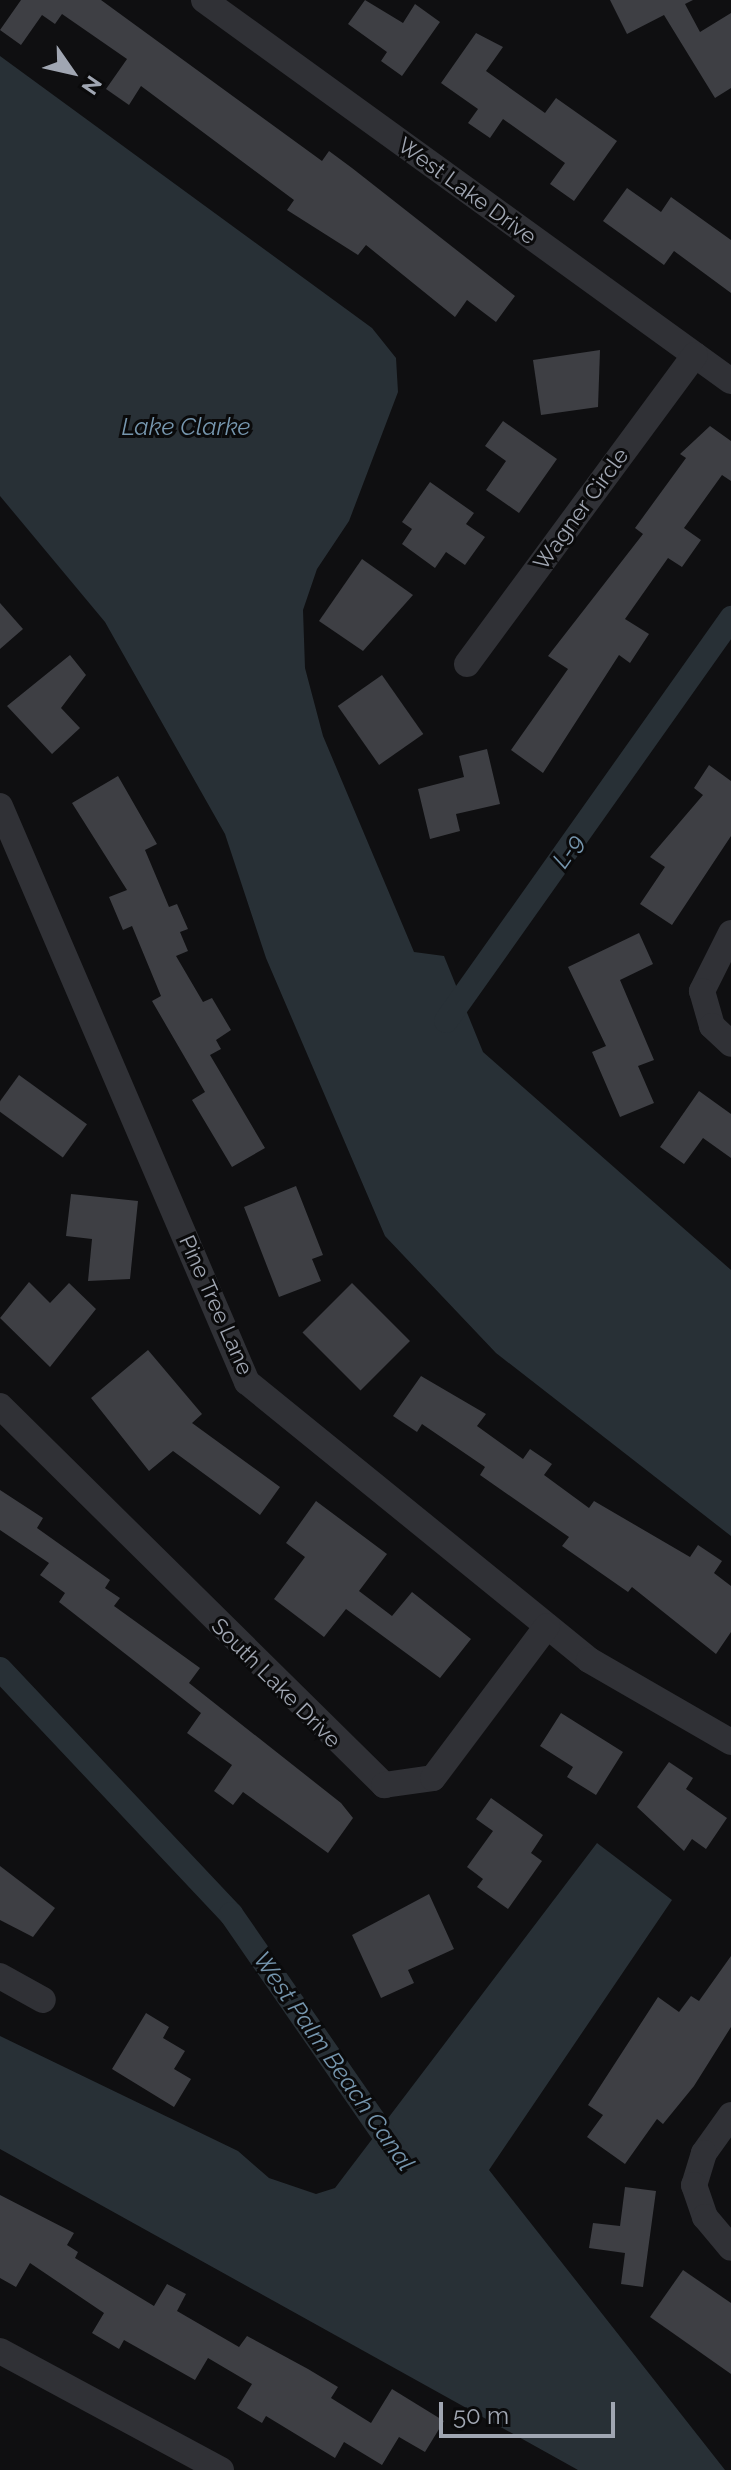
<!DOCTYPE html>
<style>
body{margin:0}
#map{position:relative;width:731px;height:2470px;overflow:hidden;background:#0f0f11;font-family:Raleway,sans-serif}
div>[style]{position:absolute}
.water>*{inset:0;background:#283036}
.canal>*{height:24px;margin:-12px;padding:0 12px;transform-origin:12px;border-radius:12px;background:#283036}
.building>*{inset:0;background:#3e3f44;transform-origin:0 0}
.minor>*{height:26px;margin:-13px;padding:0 13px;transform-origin:13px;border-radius:13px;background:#303136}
span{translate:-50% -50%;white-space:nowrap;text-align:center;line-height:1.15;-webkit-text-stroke:6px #0a0a0b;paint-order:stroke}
.street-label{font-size:22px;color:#a0a6b2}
.water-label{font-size:24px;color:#7696ae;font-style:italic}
.north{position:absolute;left:32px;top:32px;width:80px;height:80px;-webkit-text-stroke:6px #0a0a0b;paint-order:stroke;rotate:124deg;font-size:22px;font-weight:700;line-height:32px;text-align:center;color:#a0a6b2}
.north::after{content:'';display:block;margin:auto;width:28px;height:36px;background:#a0a6b2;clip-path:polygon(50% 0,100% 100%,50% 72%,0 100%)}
.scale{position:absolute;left:439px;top:2402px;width:176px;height:36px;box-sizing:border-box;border:4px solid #a0a6b2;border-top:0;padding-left:10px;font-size:24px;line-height:28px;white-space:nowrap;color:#a0a6b2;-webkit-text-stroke:6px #0a0a0b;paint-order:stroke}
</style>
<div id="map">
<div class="water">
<div style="clip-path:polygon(0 56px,372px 328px,396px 358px,398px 392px,349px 521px,317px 569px,303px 610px,305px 668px,323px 736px,414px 952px,444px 956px,483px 1052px,731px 1270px,731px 1536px,496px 1353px,385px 1236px,266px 958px,225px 834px,105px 622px,0 496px)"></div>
<div style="clip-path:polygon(597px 1843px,672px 1900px,489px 2170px,725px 2470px,578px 2470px,0 2149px,0 2036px,238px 2151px,269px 2178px,316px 2194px,335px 2188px)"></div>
</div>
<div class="canal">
<div style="left:446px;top:1021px;width:494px;rotate:-54.7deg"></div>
<div style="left:0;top:1669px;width:337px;rotate:46.7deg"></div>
<div style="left:231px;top:1914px;width:293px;rotate:55.3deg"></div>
</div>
<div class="building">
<div style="clip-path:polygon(21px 0,101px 0,322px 161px,329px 151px,352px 168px,515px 296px,496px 322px,467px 300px,455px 317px,366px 245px,358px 255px,287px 210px,294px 200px,141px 86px,129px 105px,106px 89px,127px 59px,62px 14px,55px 24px,42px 15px,21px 45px,0 30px)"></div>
<div style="clip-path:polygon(365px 0,403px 23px,415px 4px,440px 22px,402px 76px,381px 61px,387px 52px,348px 24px)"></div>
<div style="clip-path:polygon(610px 0,693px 0,685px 4px,700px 32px,731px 13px,731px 88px,715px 98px,664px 15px,627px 34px)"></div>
<div style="clip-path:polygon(476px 33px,503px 47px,486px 71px,545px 113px,556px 98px,617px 141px,574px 201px,550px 184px,565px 163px,503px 119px,490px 138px,468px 123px,478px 109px,441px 83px)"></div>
<div style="clip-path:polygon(627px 188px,661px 212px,671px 197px,731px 240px,731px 293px,674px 251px,664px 265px,603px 221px)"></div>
<div style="clip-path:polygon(600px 350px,598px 407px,541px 415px,533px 360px)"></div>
<div style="clip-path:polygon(503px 421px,557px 459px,519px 513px,486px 490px,506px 461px,485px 446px)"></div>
<div style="clip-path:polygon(710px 426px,731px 441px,731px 481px,722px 475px,684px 528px,701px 540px,682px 567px,668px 558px,625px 619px,649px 634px,630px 663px,619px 655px,543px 773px,511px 750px,568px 669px,548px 656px,643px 534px,635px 528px,686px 458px,680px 454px)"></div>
<div style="clip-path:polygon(430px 482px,474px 513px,466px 524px,485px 537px,465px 565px,446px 552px,435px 568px,402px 544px,412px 529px,402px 522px)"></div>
<div style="clip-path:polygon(362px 559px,413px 595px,363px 651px,319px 621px)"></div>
<div style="clip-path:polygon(0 603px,23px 629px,0 649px)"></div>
<div style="clip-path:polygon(70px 655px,86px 675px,61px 708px,80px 728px,52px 754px,7px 706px)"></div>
<div style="left:382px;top:675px;width:72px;height:54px;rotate:55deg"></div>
<div style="clip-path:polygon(487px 749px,500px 804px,456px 814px,460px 831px,430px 839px,418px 789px,464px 777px,459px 756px)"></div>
<div style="clip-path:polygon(709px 765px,731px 781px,731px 836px,672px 925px,640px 904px,665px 867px,650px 857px,703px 795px,694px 788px)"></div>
<div style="clip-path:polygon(118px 776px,157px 844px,145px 850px,169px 907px,177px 904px,188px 929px,180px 932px,188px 951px,176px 956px,203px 1002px,212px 998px,231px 1030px,216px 1040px,221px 1049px,210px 1055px,265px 1148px,232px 1167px,192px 1100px,205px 1092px,152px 1001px,161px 996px,132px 926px,123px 930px,109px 897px,127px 890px,72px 803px)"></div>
<div style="clip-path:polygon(639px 933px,653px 964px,620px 980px,654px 1060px,638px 1066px,654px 1103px,620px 1117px,592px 1052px,606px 1046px,568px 967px)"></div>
<div style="left:19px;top:1075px;width:84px;height:41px;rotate:36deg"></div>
<div style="clip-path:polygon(699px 1091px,731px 1114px,731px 1158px,703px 1138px,684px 1164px,660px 1147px)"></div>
<div style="clip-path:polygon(296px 1186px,323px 1255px,312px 1259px,321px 1281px,279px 1297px,244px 1207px)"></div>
<div style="clip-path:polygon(71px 1194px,138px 1201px,130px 1279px,88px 1281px,92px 1239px,66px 1236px)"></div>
<div style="clip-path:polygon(29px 1282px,50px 1303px,69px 1283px,96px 1309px,50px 1367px,0 1318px)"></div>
<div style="left:352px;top:1283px;width:82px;height:70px;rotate:45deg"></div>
<div style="clip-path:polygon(148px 1350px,202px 1414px,192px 1423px,280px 1487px,260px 1515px,173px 1451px,149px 1471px,91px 1398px)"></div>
<div style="clip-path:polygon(421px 1376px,486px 1414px,477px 1426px,523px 1459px,530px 1449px,552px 1464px,544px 1475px,589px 1508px,594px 1501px,690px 1557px,698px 1545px,722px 1561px,714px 1573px,731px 1586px,731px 1632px,716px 1654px,632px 1587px,628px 1592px,562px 1546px,569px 1537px,480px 1475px,485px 1467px,422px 1424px,417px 1432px,393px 1416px)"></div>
<div style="clip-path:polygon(0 1490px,43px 1518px,37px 1528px,110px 1580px,105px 1588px,120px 1598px,114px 1606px,200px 1668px,189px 1683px,341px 1803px,353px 1818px,328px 1853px,243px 1792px,233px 1805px,214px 1791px,232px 1765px,187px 1733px,201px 1713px,59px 1602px,65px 1593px,40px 1575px,49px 1563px,0 1530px)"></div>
<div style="clip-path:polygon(316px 1501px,387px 1554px,359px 1591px,392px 1616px,412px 1592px,471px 1639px,440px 1678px,346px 1609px,324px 1637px,274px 1599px,305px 1557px,286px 1543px)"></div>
<div style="clip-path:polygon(561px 1713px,623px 1752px,596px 1795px,567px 1777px,573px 1767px,540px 1746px)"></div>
<div style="clip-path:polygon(669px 1762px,693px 1778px,686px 1789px,727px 1818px,706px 1849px,692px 1839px,684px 1851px,637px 1807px)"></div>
<div style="clip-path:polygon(491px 1798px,543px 1835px,531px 1853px,542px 1861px,508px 1909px,477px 1887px,483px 1879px,467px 1867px,493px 1831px,476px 1819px)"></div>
<div style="clip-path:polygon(0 1866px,55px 1908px,33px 1937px,0 1920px)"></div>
<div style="clip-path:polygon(429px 1894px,454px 1949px,408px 1970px,414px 1983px,381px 1998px,352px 1935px)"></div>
<div style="clip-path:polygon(731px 1956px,731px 2027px,694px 2086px,663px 2124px,657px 2119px,625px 2164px,587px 2137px,603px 2115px,588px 2105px,658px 1997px,679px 2012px,691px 1996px,699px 2001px)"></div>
<div style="clip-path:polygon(146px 2013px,169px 2027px,163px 2038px,185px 2051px,174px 2069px,191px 2079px,174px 2107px,112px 2069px)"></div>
<div style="clip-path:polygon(625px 2187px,656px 2191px,643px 2287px,621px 2284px,625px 2253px,589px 2248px,593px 2223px,620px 2226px)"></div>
<div style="clip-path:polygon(0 2195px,74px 2233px,67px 2245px,78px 2252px,75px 2258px,154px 2306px,167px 2284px,186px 2294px,177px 2311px,239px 2347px,247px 2336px,308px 2369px,338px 2387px,331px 2398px,371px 2423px,392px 2389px,444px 2421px,425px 2452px,399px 2437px,382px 2465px,344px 2442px,335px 2458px,266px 2416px,262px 2423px,237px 2408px,252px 2384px,208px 2358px,195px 2380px,124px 2340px,119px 2349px,92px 2333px,104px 2313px,30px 2263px,16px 2287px,0 2278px)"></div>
<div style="clip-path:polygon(683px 2270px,731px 2303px,731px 2374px,650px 2317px)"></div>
</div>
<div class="minor">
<div style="left:204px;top:0;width:650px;rotate:35.87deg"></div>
<div style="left:467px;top:664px;width:384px;rotate:-53.6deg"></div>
<div style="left:0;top:806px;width:627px;rotate:66.79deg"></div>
<div style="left:247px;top:1382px;width:441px;rotate:39.1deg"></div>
<div style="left:589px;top:1660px;width:164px;rotate:30deg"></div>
<div style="left:731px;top:933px;width:65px;rotate:116.6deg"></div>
<div style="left:702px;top:991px;width:36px;rotate:74deg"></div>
<div style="left:712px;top:1026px;width:26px;rotate:43deg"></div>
<div style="left:0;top:1406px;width:540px;rotate:44.62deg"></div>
<div style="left:384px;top:1785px;width:49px;rotate:-8.1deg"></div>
<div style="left:433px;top:1778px;width:190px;rotate:-53.1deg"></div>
<div style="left:0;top:1976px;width:49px;rotate:29.2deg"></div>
<div style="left:731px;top:2115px;width:47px;rotate:125.4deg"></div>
<div style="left:704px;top:2153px;width:34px;rotate:107deg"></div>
<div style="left:694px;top:2185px;width:34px;rotate:71deg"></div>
<div style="left:705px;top:2217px;width:40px;rotate:50deg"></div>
<div style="left:0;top:2351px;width:251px;rotate:28.3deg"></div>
</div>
<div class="street-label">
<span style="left:467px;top:191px;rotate:36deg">West Lake Drive</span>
<span style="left:581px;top:509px;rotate:-54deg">Wagner Circle</span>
<span style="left:216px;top:1305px;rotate:66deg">Pine Tree Lane</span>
<span style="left:276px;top:1683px;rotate:45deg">South Lake Drive</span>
</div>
<div class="water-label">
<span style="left:186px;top:427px">Lake Clarke</span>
<span style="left:568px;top:851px;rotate:-55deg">L-9</span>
<span style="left:334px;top:2061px;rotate:55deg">West Palm Beach Canal</span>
</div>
<div class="north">N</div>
<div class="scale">50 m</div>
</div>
